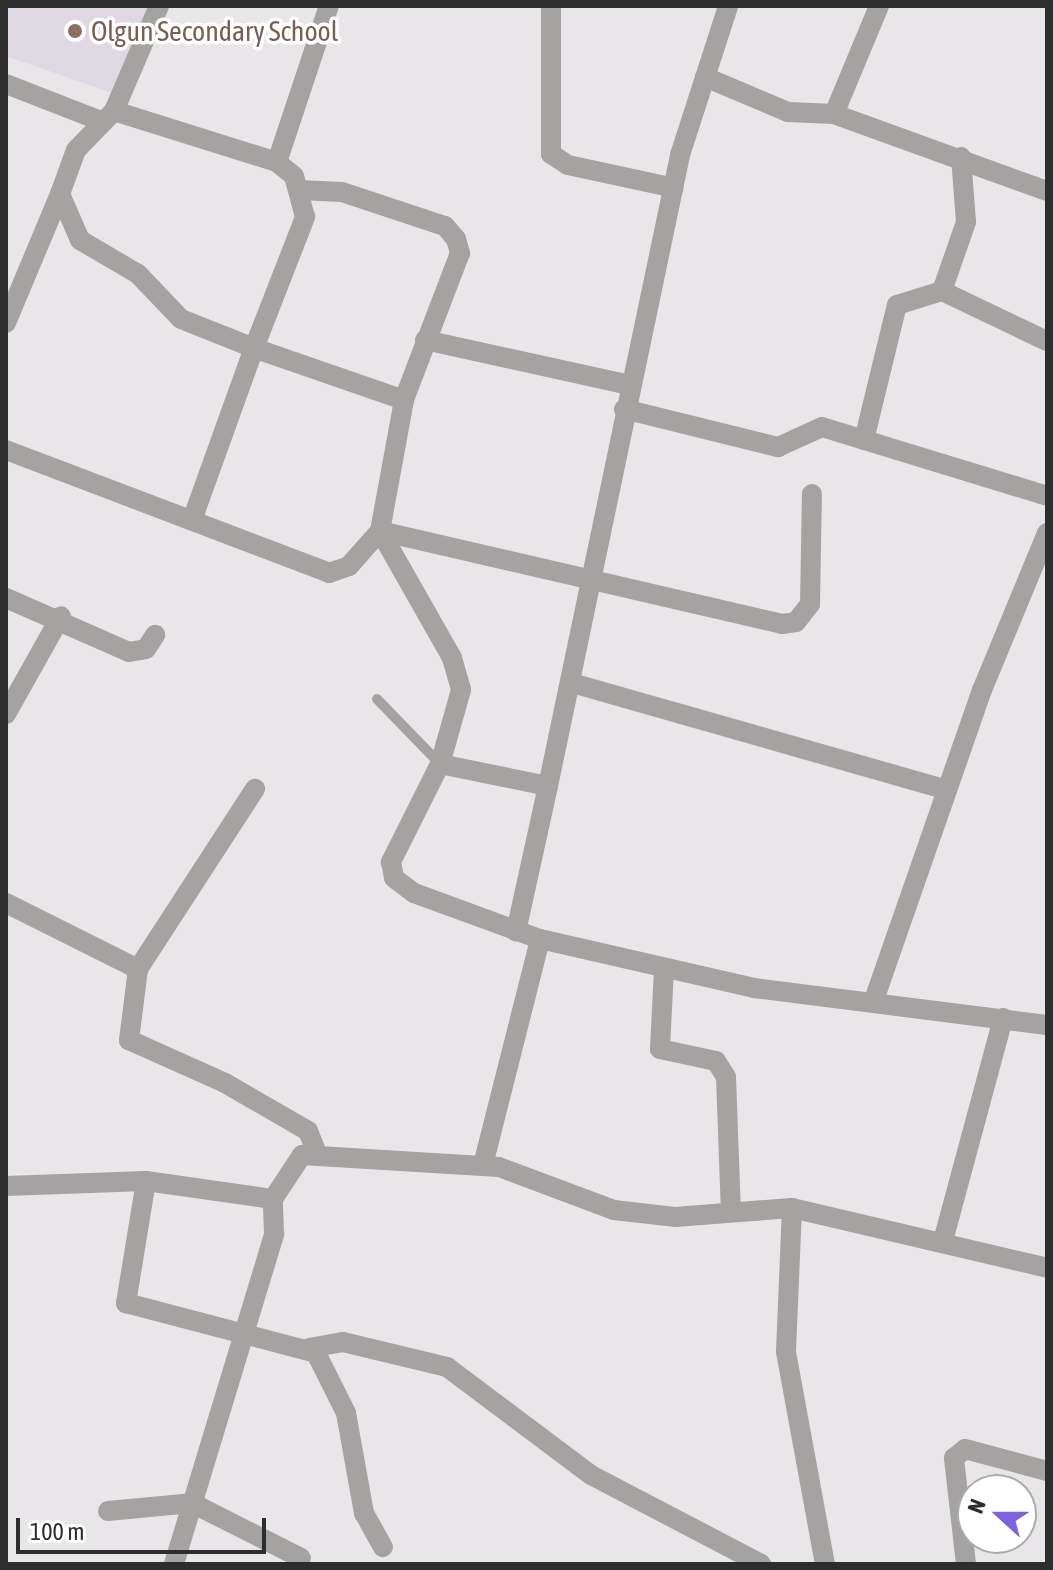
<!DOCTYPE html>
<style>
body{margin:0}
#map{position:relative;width:1053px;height:1570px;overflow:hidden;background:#e8e6e9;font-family:"Asap Condensed",sans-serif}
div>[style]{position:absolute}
.built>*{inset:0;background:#ded8e2}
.service>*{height:10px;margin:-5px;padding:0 5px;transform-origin:5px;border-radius:5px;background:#a4a3a2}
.minor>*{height:20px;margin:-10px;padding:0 10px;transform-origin:10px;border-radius:10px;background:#a4a3a2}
.dots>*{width:22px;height:22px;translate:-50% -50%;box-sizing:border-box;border:4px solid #fff;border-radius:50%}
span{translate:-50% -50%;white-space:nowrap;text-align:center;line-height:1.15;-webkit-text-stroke:7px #fff;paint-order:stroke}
.education-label{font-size:28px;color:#785e54}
.left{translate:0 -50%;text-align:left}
.frame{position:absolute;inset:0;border:8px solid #2e2d2e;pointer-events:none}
.north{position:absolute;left:957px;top:1474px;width:80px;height:80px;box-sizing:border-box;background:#fff;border:2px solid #ababab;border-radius:50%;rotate:291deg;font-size:22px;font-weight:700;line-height:32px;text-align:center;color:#2e2d2e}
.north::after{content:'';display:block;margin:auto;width:28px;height:36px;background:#7d63de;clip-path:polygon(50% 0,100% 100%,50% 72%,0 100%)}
.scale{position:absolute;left:16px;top:1518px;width:250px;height:36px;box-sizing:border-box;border:4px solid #2e2d2e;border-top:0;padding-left:10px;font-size:24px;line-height:28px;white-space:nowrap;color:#2e2d2e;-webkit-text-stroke:6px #fff;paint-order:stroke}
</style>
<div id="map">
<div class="built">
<div style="clip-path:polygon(6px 6px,155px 6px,115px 94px,6px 56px)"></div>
</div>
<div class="service">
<div style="left:377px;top:699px;width:91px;rotate:45.9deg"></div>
</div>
<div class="minor">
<div style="left:159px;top:6px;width:114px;rotate:113.2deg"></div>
<div style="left:114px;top:111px;width:54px;rotate:134.3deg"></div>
<div style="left:76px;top:150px;width:47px;rotate:110deg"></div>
<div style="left:60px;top:194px;width:50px;rotate:66.5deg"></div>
<div style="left:80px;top:240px;width:67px;rotate:30.4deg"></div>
<div style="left:138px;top:274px;width:62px;rotate:46.3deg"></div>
<div style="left:181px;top:319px;width:79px;rotate:21.7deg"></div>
<div style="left:254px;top:348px;width:180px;rotate:109.8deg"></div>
<div style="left:551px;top:6px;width:148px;rotate:90deg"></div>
<div style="left:551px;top:154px;width:20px;rotate:33deg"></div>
<div style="left:568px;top:165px;width:108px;rotate:12.2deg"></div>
<div style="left:879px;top:6px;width:117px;rotate:112.6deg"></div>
<div style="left:834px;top:114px;width:226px;rotate:19.9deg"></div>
<div style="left:705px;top:77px;width:90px;rotate:22.9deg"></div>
<div style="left:788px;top:112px;width:46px;rotate:2.5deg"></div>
<div style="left:6px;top:84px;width:102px;rotate:21.3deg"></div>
<div style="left:961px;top:157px;width:65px;rotate:85.6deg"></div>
<div style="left:966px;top:222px;width:73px;rotate:109.2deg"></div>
<div style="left:942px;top:291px;width:116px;rotate:25.5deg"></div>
<div style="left:277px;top:162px;width:164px;rotate:-71.6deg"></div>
<div style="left:299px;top:190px;width:43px;rotate:2.7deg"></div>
<div style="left:342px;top:192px;width:108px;rotate:18.3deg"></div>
<div style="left:445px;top:226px;width:17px;rotate:50deg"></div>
<div style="left:456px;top:239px;width:15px;rotate:74deg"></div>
<div style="left:460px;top:253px;width:157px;rotate:110.9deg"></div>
<div style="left:6px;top:323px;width:140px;rotate:-67.3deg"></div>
<div style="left:425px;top:340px;width:209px;rotate:12.4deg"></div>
<div style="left:624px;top:409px;width:159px;rotate:13.9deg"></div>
<div style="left:778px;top:447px;width:48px;rotate:-24.4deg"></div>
<div style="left:822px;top:427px;width:235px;rotate:17deg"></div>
<div style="left:864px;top:440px;width:139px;rotate:-76.3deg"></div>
<div style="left:897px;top:305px;width:47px;rotate:-17.3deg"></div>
<div style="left:6px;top:450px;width:346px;rotate:20.8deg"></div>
<div style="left:329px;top:573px;width:21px;rotate:-19deg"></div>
<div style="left:349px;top:566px;width:47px;rotate:-48.5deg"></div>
<div style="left:380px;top:531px;width:133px;rotate:-79.6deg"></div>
<div style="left:404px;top:400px;width:159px;rotate:-160.9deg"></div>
<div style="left:254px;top:348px;width:141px;rotate:-68.7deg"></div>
<div style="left:305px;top:217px;width:42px;rotate:-105deg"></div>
<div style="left:294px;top:176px;width:22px;rotate:-141deg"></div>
<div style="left:277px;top:162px;width:171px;rotate:-162.6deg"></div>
<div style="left:380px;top:531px;width:413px;rotate:13deg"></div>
<div style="left:782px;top:624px;width:14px;rotate:-8deg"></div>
<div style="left:796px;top:622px;width:23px;rotate:-52deg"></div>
<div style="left:810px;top:604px;width:110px;rotate:-89deg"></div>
<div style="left:380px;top:531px;width:146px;rotate:60.4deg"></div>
<div style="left:452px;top:658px;width:33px;rotate:74deg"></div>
<div style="left:461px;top:690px;width:77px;rotate:105.8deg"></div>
<div style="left:440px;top:764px;width:110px;rotate:11.5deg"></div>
<div style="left:548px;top:786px;width:149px;rotate:102.4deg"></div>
<div style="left:6px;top:598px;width:134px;rotate:23.7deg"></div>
<div style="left:129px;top:652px;width:17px;rotate:-10deg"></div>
<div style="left:146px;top:649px;width:17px;rotate:-57deg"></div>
<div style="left:572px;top:683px;width:388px;rotate:15.9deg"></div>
<div style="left:6px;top:714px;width:112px;rotate:-60.7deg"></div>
<div style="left:440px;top:764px;width:110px;rotate:116.6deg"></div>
<div style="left:391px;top:862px;width:16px;rotate:79deg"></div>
<div style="left:394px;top:878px;width:25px;rotate:37deg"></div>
<div style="left:414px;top:893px;width:134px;rotate:20.1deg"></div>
<div style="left:540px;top:939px;width:220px;rotate:12.9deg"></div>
<div style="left:754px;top:988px;width:295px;rotate:7.2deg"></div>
<div style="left:548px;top:786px;width:645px;rotate:-78.18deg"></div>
<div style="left:680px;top:155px;width:157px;rotate:-72.1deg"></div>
<div style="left:6px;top:903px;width:148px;rotate:26.6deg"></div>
<div style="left:138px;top:969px;width:215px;rotate:-57deg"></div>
<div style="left:138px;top:969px;width:72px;rotate:97.2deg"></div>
<div style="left:129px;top:1040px;width:105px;rotate:24.1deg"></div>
<div style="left:225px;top:1083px;width:96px;rotate:30deg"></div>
<div style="left:308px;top:1131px;width:22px;rotate:68deg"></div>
<div style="left:664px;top:969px;width:80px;rotate:92.9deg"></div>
<div style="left:660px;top:1049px;width:57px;rotate:12.1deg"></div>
<div style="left:716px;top:1061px;width:19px;rotate:58deg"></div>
<div style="left:726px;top:1077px;width:135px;rotate:87.9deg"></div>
<div style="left:874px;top:1000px;width:328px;rotate:-70.8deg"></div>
<div style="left:982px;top:690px;width:170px;rotate:-67.5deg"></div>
<div style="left:483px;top:1165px;width:233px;rotate:-75.8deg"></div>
<div style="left:146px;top:1181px;width:128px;rotate:8.1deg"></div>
<div style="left:6px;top:1186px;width:140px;rotate:-2deg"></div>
<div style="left:146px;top:1181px;width:124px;rotate:99.3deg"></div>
<div style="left:126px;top:1303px;width:196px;rotate:14.7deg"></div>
<div style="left:316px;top:1353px;width:67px;rotate:63.4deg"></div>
<div style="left:346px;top:1413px;width:102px;rotate:79.8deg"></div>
<div style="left:364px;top:1513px;width:39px;rotate:61deg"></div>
<div style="left:792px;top:1208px;width:144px;rotate:92.4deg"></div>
<div style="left:786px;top:1352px;width:216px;rotate:79.6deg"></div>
<div style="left:943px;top:1241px;width:231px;rotate:-74.9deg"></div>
<div style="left:309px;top:1348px;width:35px;rotate:-10deg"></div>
<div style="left:343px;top:1342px;width:107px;rotate:13.5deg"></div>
<div style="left:447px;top:1367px;width:180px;rotate:36.9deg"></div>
<div style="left:591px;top:1475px;width:192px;rotate:27.6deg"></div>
<div style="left:108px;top:1511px;width:84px;rotate:-5.4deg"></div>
<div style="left:192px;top:1503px;width:122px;rotate:26.8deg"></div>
<div style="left:174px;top:1564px;width:345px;rotate:-73.1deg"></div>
<div style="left:274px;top:1234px;width:35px;rotate:-92deg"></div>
<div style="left:273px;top:1199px;width:53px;rotate:-56.6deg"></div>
<div style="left:302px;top:1155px;width:197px;rotate:3.5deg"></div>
<div style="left:499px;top:1167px;width:123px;rotate:20.5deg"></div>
<div style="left:614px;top:1210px;width:61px;rotate:6.5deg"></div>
<div style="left:675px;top:1217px;width:117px;rotate:-4.4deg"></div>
<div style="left:792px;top:1208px;width:262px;rotate:13.2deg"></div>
<div style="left:966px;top:1564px;width:107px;rotate:-96.5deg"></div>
<div style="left:954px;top:1458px;width:14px;rotate:-39deg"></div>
<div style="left:965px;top:1449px;width:85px;rotate:15deg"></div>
</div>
<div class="dots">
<div style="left:75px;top:31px;background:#8d6e63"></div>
</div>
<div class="education-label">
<span class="left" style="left:91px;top:31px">Olgun Secondary School</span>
</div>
<div class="frame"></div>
<div class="north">N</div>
<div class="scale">100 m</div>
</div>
